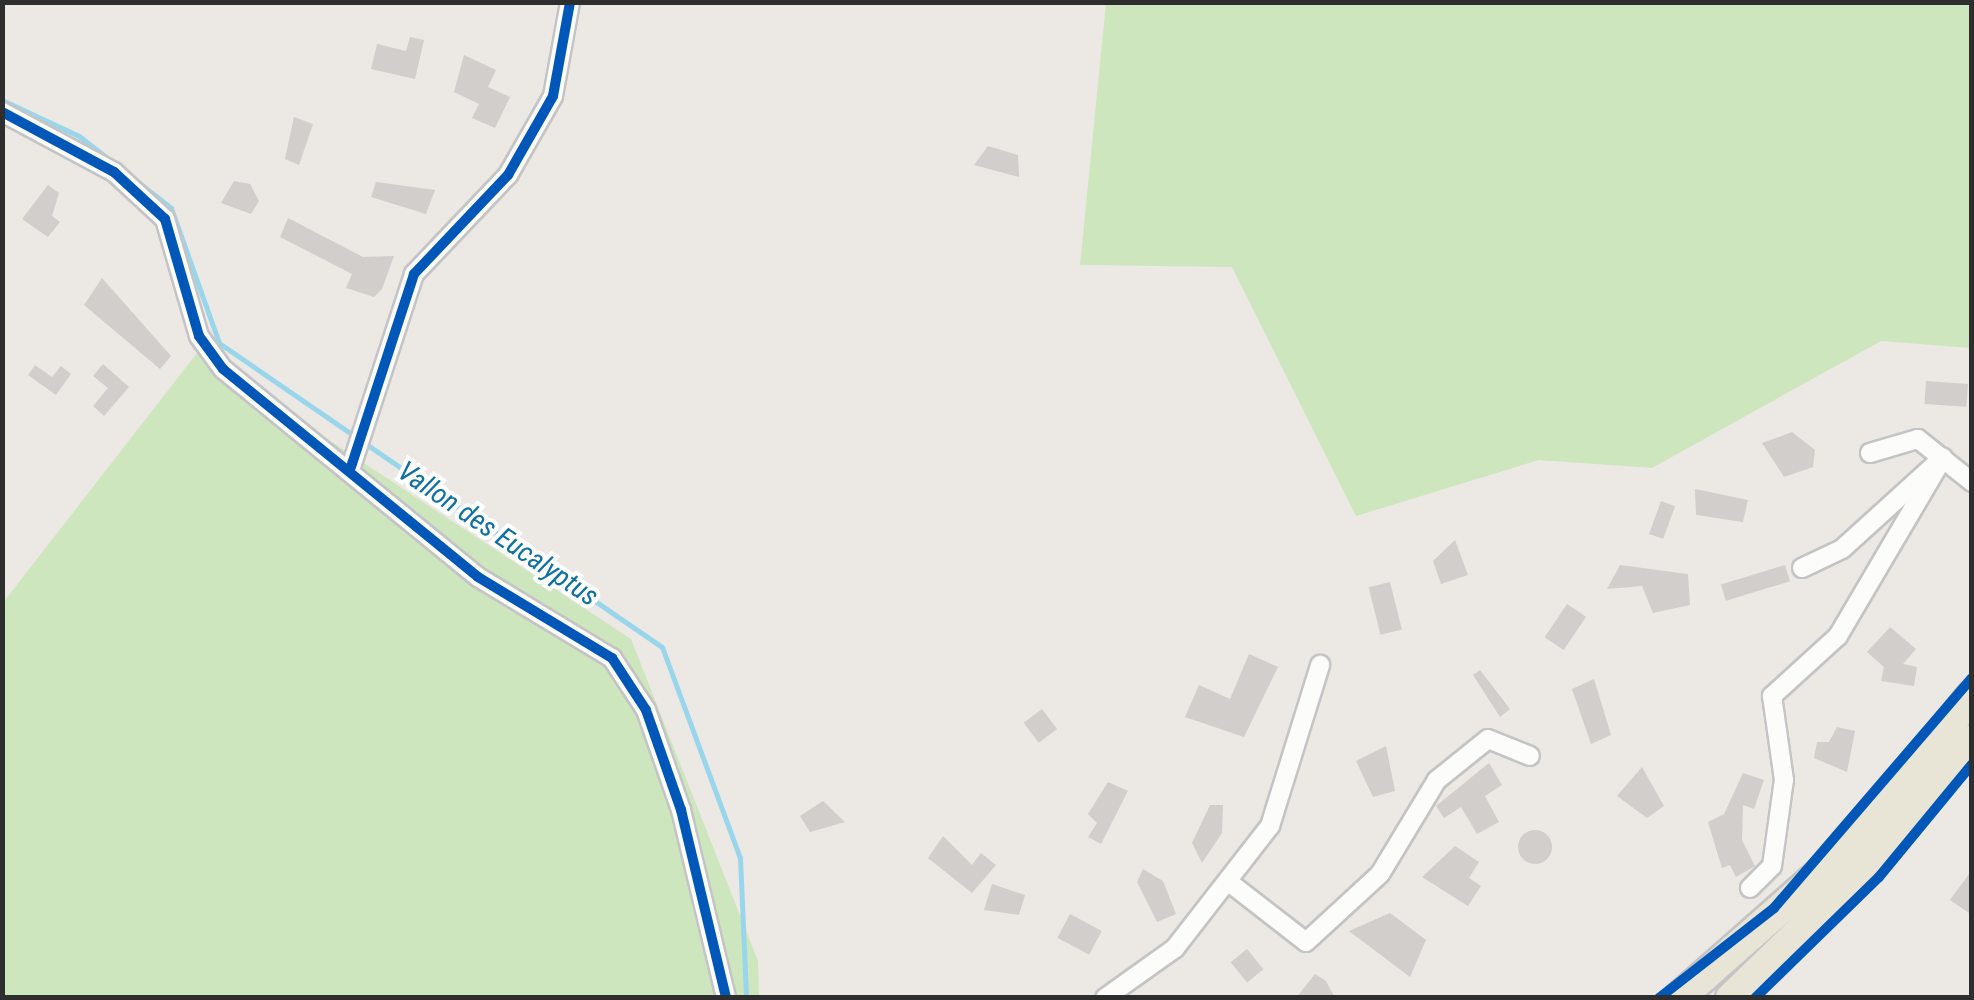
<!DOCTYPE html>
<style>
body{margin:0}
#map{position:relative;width:1974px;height:1000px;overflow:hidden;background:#ece8e4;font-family:"Roboto Condensed",sans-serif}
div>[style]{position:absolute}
.green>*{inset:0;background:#cee6be}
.stream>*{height:5px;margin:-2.5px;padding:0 2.5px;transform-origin:2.5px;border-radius:2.5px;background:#99d6ec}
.building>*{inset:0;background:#d1cecb;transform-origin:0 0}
.round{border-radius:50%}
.roads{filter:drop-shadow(2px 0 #c5c4c5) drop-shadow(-2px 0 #c5c4c5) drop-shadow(0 2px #c5c4c5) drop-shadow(0 -2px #c5c4c5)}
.minor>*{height:18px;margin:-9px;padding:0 9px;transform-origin:9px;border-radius:9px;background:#fcfcfb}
.primary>*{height:30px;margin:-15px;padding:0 15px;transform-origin:15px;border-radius:15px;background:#e8e4d6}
.cycleway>*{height:10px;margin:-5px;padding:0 5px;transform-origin:5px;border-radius:5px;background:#0057b8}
span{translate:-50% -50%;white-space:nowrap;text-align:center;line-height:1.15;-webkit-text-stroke:8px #fff;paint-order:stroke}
.water-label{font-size:28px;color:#0d6fa3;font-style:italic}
.frame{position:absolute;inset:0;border:5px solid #2e2e2e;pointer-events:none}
</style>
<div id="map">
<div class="green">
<div style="clip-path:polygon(1106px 3px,1971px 3px,1971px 348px,1881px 341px,1652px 468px,1539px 460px,1356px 516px,1232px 267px,1080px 265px)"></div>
<div style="clip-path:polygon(197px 353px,631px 639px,758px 961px,759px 997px,3px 997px,2px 604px)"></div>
</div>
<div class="stream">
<div style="left:2px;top:100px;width:85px;rotate:25.1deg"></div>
<div style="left:79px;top:136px;width:117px;rotate:38deg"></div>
<div style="left:171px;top:208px;width:143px;rotate:70.4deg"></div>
<div style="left:219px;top:343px;width:537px;rotate:34.46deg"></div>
<div style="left:662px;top:647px;width:225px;rotate:69.7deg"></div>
<div style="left:740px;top:858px;width:140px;rotate:87.5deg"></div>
</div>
<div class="building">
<div style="clip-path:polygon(410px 37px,424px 40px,415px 79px,371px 69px,377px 44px,406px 51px)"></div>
<div style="clip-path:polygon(464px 55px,496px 70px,488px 87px,510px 97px,495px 128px,472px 118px,479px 104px,454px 92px)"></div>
<div style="clip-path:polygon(294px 117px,313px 124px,299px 165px,285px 159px)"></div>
<div style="clip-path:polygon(988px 146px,1018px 155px,1019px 177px,974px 165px)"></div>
<div style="clip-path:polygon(234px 181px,250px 184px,259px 201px,251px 214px,221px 203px)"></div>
<div style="clip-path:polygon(376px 182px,435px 190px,426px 214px,371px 197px)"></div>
<div style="clip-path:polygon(48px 185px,59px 193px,52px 216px,60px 222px,48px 237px,22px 219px)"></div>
<div style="clip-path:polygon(288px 218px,363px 257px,394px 256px,382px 289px,374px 297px,346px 288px,352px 274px,280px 237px)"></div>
<div style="clip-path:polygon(102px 278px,171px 356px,160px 369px,84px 305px)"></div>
<div style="clip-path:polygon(103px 364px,129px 387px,104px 416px,93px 406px,108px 388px,93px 376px)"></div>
<div style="clip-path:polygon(35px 365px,52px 377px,61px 366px,71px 374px,56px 395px,28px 375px)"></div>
<div style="left:1926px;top:381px;width:42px;height:23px;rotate:4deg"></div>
<div style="clip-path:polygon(1792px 432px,1815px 450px,1813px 467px,1784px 477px,1762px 443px)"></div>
<div style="clip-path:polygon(1695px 489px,1748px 500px,1743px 522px,1696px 515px)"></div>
<div style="left:1661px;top:501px;width:15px;height:35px;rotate:20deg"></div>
<div style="clip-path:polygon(1455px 540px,1468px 575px,1441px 584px,1433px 561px)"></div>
<div style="clip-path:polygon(1620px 565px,1688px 574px,1690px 605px,1653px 613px,1642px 586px,1607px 589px)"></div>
<div style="left:1785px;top:565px;width:17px;height:67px;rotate:73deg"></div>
<div style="left:1390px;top:582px;width:49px;height:22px;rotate:76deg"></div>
<div style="left:1567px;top:604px;width:23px;height:40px;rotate:34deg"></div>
<div style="clip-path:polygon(1890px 627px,1916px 649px,1903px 664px,1917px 667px,1914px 686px,1881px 681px,1884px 667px,1867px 652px)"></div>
<div style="clip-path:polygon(1249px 654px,1278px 667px,1244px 737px,1185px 717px,1199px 685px,1230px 699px)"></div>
<div style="clip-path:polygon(1480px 670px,1510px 709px,1500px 717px,1473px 675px)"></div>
<div style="clip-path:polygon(1594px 679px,1611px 735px,1591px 744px,1572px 689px)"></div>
<div style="left:1042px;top:709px;width:25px;height:23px;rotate:53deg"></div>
<div style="clip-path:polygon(1837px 727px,1855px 731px,1847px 772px,1814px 758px,1817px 742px,1829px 742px)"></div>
<div style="clip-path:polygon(1386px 746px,1395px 791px,1373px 797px,1356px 761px)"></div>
<div style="clip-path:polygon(1489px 763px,1502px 785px,1485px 796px,1499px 822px,1477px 834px,1461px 807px,1444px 818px,1436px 806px)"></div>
<div style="clip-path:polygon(1642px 767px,1664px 806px,1647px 818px,1617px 796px)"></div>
<div style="clip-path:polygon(1743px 773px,1764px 780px,1754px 809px,1743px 805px,1742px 840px,1755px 866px,1736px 877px,1730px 865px,1722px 868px,1708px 822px,1724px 814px)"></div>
<div style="clip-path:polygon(1108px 782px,1128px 791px,1101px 844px,1088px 837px,1097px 823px,1088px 814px)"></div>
<div style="clip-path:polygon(823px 801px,845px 822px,810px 832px,800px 816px)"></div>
<div style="clip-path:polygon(1210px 805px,1223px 805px,1222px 833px,1202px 863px,1192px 843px)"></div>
<div class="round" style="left:1518px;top:830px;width:34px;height:34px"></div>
<div style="clip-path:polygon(943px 836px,972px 865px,981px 853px,996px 865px,972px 893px,928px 858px)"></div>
<div style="clip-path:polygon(1455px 846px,1479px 862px,1469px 878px,1481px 886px,1468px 906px,1422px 877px)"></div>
<div style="clip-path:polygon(1143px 869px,1163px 881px,1176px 914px,1157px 922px,1137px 882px)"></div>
<div style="clip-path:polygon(1972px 870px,1972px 915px,1950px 900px)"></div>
<div style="clip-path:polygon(992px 884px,1025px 895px,1019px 915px,984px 910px)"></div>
<div style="clip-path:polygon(1390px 913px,1426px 940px,1410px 977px,1349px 931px)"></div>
<div style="left:1070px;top:914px;width:36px;height:27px;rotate:28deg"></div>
<div style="left:1247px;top:949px;width:26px;height:21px;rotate:51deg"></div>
<div style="clip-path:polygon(1315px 974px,1326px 981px,1335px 998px,1296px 998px)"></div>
</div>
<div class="roads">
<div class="minor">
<div style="left:2px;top:112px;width:127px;rotate:28.2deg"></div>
<div style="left:114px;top:172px;width:69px;rotate:42.7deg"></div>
<div style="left:165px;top:219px;width:122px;rotate:73.8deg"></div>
<div style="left:199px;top:336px;width:41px;rotate:54deg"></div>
<div style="left:223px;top:369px;width:329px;rotate:39.2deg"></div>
<div style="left:478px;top:577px;width:157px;rotate:31.2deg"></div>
<div style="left:612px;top:658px;width:62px;rotate:56.8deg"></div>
<div style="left:646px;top:710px;width:106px;rotate:70.7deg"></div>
<div style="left:681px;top:810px;width:193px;rotate:76.5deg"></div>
<div style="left:1870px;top:453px;width:50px;rotate:-16.3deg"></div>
<div style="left:1918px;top:439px;width:69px;rotate:38.5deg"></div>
<div style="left:351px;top:467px;width:203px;rotate:-71.9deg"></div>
<div style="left:414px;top:274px;width:137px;rotate:-46.5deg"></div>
<div style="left:508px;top:175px;width:91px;rotate:-60.3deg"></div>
<div style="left:553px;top:96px;width:96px;rotate:-79.7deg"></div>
<div style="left:1802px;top:568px;width:44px;rotate:-25.4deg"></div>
<div style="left:1842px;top:549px;width:131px;rotate:-42.2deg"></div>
<div style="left:1230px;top:883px;width:96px;rotate:37.8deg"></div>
<div style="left:1306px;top:942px;width:100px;rotate:-42.6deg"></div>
<div style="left:1380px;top:874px;width:110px;rotate:-58.8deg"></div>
<div style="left:1437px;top:780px;width:65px;rotate:-38.8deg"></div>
<div style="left:1488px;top:739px;width:45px;rotate:22deg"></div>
<div style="left:1750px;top:888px;width:31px;rotate:-45deg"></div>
<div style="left:1772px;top:866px;width:87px;rotate:-82.1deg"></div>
<div style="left:1784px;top:780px;width:85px;rotate:-98.1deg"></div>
<div style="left:1772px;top:696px;width:89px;rotate:-42.3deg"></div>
<div style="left:1838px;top:636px;width:207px;rotate:-59.5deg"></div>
<div style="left:1105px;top:998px;width:86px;rotate:-35.5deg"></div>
<div style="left:1175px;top:948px;width:155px;rotate:-52.1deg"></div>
<div style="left:1270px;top:826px;width:169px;rotate:-72.7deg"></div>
</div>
<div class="primary">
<div style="left:1679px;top:998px;width:224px;rotate:-41.4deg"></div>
<div style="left:1847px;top:850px;width:198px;rotate:-50.9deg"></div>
<div style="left:1731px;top:998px;width:182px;rotate:-44.1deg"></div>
<div style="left:1862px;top:871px;width:171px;rotate:-50deg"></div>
</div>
</div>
<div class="cycleway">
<div style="left:2px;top:112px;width:127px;rotate:28.2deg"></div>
<div style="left:114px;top:172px;width:69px;rotate:42.7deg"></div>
<div style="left:165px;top:219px;width:122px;rotate:73.8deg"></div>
<div style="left:199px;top:336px;width:41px;rotate:54deg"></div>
<div style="left:223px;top:369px;width:329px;rotate:39.2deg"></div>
<div style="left:478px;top:577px;width:157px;rotate:31.2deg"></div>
<div style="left:612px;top:658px;width:62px;rotate:56.8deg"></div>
<div style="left:646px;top:710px;width:106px;rotate:70.7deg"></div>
<div style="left:681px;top:810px;width:193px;rotate:76.5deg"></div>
<div style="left:351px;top:467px;width:203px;rotate:-71.9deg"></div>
<div style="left:414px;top:274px;width:137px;rotate:-46.5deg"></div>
<div style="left:508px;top:175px;width:91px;rotate:-60.3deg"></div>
<div style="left:553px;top:96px;width:96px;rotate:-79.7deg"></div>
<div style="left:1659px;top:998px;width:146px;rotate:-38deg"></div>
<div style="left:1774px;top:908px;width:303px;rotate:-49.3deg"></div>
<div style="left:1755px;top:998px;width:173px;rotate:-44.3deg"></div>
<div style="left:1879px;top:877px;width:146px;rotate:-50.5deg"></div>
</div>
<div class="water-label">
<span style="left:498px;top:534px;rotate:34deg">Vallon des Eucalyptus</span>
</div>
<div class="frame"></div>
</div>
